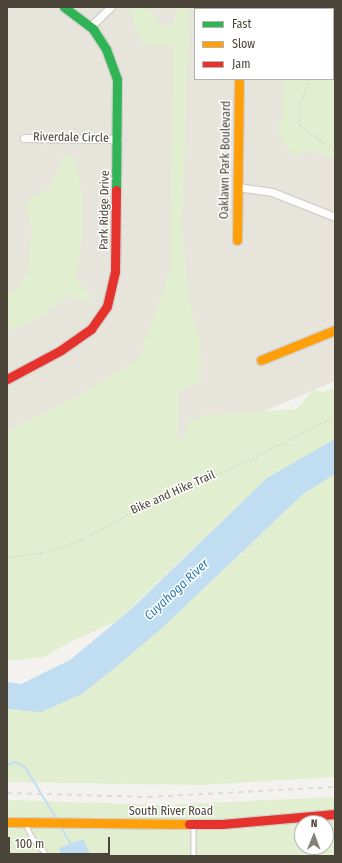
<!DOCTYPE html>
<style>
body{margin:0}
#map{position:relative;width:342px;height:863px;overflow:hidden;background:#f4f2ee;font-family:"Fira Sans Condensed",sans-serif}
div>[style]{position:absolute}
.residential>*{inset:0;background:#e7e4dc}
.green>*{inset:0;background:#e1eecf}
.water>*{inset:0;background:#c0ddf1}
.stream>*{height:2px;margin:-1px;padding:0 1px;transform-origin:1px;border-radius:1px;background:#c0ddf1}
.path>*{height:1px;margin-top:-0.5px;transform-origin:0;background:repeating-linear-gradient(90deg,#d3d2cc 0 2px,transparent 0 4px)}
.roads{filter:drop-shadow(1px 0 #d2d0cb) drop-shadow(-1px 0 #d2d0cb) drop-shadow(0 1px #d2d0cb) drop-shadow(0 -1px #d2d0cb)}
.lane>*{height:3.5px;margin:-1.75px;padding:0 1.75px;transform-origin:1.75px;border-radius:1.75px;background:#fdfdfc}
.street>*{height:7px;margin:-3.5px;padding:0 3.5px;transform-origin:3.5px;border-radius:3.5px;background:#fdfdfc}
.fast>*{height:9px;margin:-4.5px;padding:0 4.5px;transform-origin:4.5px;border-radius:4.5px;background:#30b455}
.slow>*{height:9px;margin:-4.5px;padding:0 4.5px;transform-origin:4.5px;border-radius:4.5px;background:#ff9f0a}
.jam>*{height:9px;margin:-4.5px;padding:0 4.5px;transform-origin:4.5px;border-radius:4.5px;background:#e5322d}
.rail>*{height:2px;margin-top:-1px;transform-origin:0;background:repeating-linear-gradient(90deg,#dbdbda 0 5px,transparent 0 10px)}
span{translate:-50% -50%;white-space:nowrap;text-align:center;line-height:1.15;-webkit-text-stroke:3px #fff;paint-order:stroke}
.street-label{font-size:12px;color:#4b4439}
.water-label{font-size:13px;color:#2e7ab2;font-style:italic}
.frame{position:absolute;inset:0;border:8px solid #4b4439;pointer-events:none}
.legend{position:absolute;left:194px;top:8px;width:140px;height:72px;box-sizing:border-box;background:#fff;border:1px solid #b7b4b0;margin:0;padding:5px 7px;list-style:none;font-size:12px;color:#4b4439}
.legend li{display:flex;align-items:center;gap:8px;height:20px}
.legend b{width:20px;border:1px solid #b7b4b0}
.north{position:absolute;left:294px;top:815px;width:40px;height:40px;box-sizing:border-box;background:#fff;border:1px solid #b7b4b0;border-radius:50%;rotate:1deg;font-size:11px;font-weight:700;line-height:16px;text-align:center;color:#4b4439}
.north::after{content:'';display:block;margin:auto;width:14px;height:18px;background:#868178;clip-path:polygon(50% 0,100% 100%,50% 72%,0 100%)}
.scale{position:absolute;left:8px;top:837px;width:102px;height:18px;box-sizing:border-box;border:2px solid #4b4439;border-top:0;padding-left:5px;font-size:12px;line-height:14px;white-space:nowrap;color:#4b4439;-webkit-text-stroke:3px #fff;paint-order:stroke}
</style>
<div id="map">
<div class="residential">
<div style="clip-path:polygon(7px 7px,246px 7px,195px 9px,195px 79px,284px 79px,284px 138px,335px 160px,335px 381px,260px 413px,178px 440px,179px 370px,7px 451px)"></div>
</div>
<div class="green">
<div style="clip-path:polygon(128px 7px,147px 7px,162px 26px,173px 25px,177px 9px,174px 7px,190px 7px,182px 226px,190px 305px,200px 338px,201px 381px,179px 391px,178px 440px,184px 438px,187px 422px,206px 415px,297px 409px,314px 389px,323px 392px,335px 388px,335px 439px,267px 478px,117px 621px,72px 641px,44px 657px,7px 661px,7px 431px,78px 396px,139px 358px,170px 268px,173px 46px,147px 46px,139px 38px)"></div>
<div style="clip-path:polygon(246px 7px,335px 7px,335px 160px,313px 151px,293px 155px,280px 136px,279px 125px,282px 120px,283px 79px,333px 79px,333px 9px)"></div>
<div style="clip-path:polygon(64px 154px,75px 158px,82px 192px,83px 234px,76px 277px,91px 296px,87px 303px,68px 295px,43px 316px,7px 332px,7px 293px,18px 288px,27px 273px,32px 231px,25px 204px,51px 185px)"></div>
<div style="clip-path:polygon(335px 474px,335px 777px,202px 785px,7px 782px,7px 709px,19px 711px,161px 629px,303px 494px)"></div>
<div style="clip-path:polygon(evenodd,335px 797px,335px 856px,7px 856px,7px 800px,162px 805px,335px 797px,302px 823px,326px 823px,326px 847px,302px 847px,302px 823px)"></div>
</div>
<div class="water">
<div style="clip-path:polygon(335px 439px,335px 474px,303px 494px,161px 629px,117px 666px,82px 694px,41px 712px,7px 709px,7px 682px,21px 684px,70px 660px,129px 611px,267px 478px)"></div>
<div style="clip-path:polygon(83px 839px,91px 856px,61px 856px,59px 848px)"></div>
</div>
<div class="stream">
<div style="left:319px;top:7px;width:3px;rotate:45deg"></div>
<div style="left:333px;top:22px;width:3px;rotate:45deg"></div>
<div style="left:7px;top:765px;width:9px;rotate:-21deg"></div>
<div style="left:15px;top:762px;width:11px;rotate:27deg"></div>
<div style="left:25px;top:767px;width:60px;rotate:58.7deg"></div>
<div style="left:60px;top:826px;width:21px;rotate:59deg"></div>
</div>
<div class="path">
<div style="left:275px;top:7px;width:2px;rotate:63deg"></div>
<div style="left:309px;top:79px;width:31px;rotate:109deg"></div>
<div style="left:299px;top:108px;width:17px;rotate:87deg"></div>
<div style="left:300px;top:125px;width:44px;rotate:36.6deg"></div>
<div style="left:7px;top:557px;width:34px;rotate:-7deg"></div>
<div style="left:41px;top:553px;width:42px;rotate:-18deg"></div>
<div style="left:81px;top:540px;width:71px;rotate:-28.7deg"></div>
<div style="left:143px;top:506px;width:116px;rotate:-23.5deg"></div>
<div style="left:249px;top:460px;width:97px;rotate:-27.1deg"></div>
</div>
<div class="roads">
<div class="lane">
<div style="left:26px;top:824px;width:14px;rotate:65deg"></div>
<div style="left:32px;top:837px;width:25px;rotate:50deg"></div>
<div style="left:194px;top:825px;width:31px;rotate:90deg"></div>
</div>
<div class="street">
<div style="left:240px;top:9px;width:2px;rotate:-90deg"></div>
<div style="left:90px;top:27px;width:29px;rotate:-44deg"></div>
<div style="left:24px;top:138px;width:94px;rotate:0.6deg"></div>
<div style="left:237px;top:187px;width:35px;rotate:8deg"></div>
<div style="left:272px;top:192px;width:68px;rotate:21.6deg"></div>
</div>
<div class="fast">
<div style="left:64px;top:7px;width:36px;rotate:37deg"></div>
<div style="left:93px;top:29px;width:24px;rotate:57deg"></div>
<div style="left:106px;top:49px;width:32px;rotate:70deg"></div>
<div style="left:117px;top:79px;width:111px;rotate:90.5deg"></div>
</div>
<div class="slow">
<div style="left:237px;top:240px;width:161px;rotate:-89.3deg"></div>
<div style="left:261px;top:360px;width:80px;rotate:-22.1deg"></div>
<div style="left:7px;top:822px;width:182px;rotate:0.6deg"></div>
</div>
<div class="jam">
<div style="left:7px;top:379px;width:61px;rotate:-28.2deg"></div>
<div style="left:61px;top:350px;width:37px;rotate:-35deg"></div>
<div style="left:91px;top:329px;width:28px;rotate:-55deg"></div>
<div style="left:107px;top:306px;width:35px;rotate:-77deg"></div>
<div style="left:115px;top:272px;width:82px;rotate:-89.3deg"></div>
<div style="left:189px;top:824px;width:33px"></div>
<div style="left:222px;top:824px;width:113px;rotate:-5.1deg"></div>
</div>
</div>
<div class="rail">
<div style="left:7px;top:793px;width:141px;rotate:1.6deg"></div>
<div style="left:148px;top:797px;width:187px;rotate:-3.1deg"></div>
</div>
<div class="street-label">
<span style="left:71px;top:138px;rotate:1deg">Riverdale Circle</span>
<span style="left:226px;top:160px;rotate:-89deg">Oaklawn Park Boulevard</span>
<span style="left:105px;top:210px;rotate:-89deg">Park Ridge Drive</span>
<span style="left:173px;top:493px;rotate:-24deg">Bike and Hike Trail</span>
<span style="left:171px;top:812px">South River Road</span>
</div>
<div class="water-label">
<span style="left:177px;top:590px;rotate:-43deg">Cuyahoga River</span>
</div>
<div class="frame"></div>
<ul class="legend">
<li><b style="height:5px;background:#30b455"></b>Fast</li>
<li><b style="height:5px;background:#ff9f0a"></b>Slow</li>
<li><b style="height:5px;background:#e5322d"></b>Jam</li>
</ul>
<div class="north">N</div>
<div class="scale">100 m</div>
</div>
